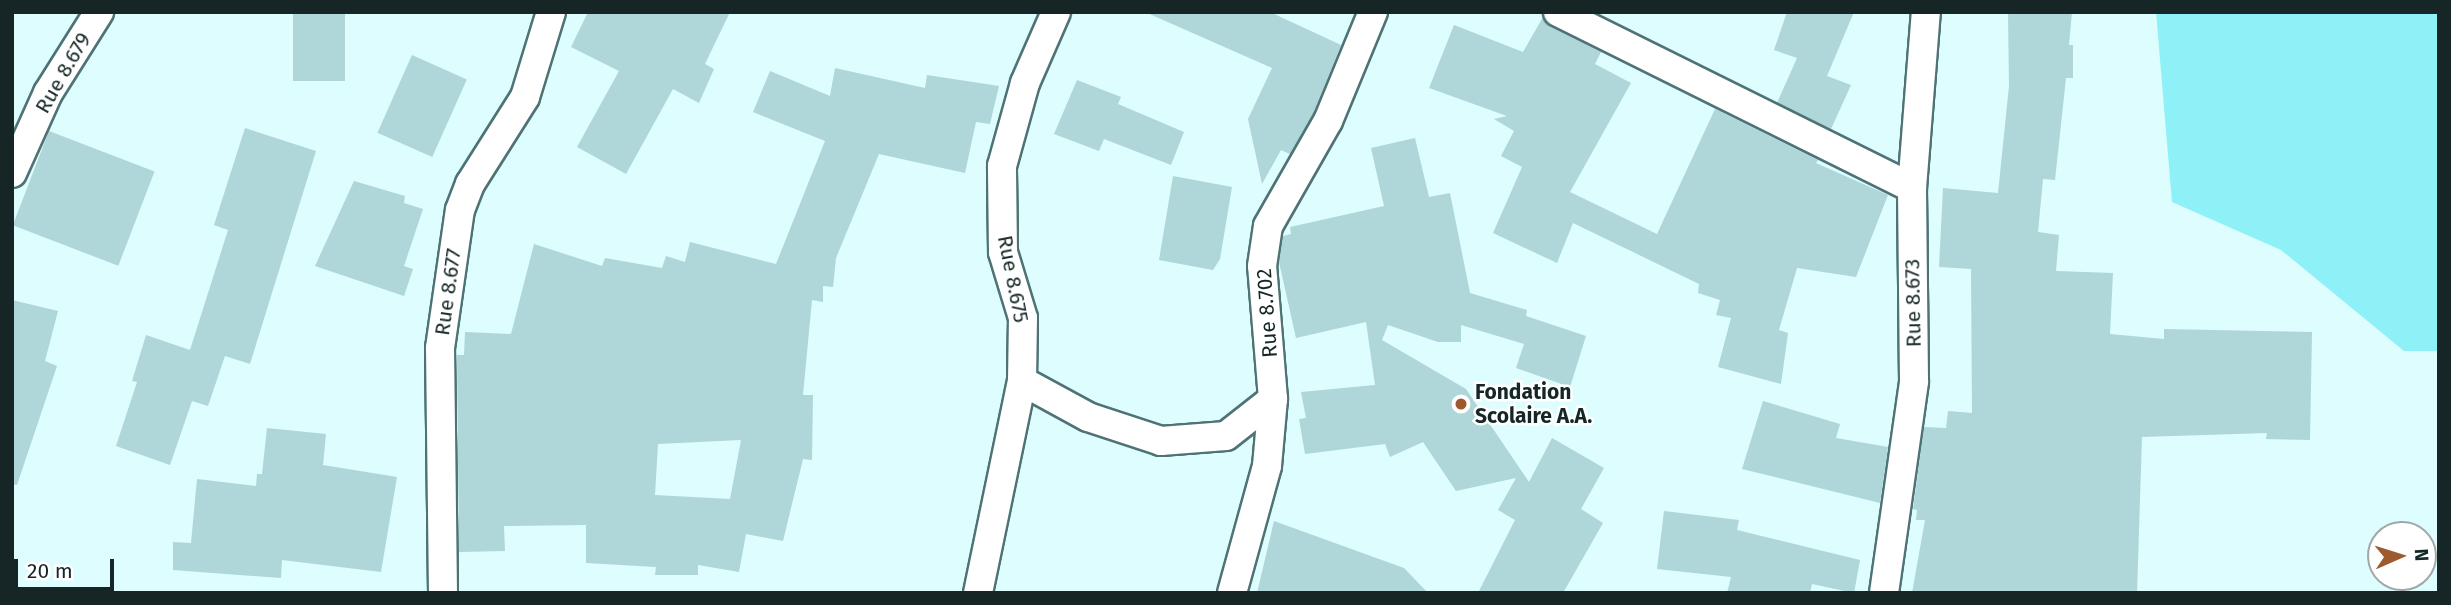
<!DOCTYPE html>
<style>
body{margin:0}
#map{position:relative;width:2451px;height:605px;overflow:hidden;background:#ddfdfe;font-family:"Fira Sans",sans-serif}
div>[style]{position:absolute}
.green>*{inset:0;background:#8df1f7}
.building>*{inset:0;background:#afd6d8;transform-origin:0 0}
.roads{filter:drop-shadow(2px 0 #4f7375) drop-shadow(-2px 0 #4f7375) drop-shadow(0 2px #4f7375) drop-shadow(0 -2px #4f7375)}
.minor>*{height:28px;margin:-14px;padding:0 14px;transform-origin:14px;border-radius:14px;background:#fff}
.dots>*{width:19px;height:19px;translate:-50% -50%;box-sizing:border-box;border:4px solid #fff;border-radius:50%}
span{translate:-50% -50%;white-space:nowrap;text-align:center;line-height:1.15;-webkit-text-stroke:5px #fff;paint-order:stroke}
.street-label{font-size:21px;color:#162626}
.poi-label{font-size:21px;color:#162626;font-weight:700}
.left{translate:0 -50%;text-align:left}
.frame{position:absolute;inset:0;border:14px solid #162626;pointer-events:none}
.north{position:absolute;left:2367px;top:521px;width:70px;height:70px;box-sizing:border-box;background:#fff;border:2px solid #a2a8a8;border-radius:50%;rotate:87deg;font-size:19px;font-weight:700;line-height:28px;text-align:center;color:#162626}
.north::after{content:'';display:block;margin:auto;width:24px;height:32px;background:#9e592e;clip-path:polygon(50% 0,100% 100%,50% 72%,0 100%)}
.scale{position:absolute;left:14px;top:559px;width:100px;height:32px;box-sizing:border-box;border:4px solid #162626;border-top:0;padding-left:9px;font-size:21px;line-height:24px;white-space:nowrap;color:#162626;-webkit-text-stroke:5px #fff;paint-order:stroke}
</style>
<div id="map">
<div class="green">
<div style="clip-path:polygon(2156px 12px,2439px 12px,2439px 351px,2404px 351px,2281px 250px,2172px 202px)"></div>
</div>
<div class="building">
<div style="left:293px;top:12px;width:52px;height:69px"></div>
<div style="clip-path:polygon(588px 12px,730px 12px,705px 64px,714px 69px,699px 103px,673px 89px,626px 174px,577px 147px,619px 71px,571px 47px)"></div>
<div style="clip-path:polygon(1145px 12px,1270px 12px,1341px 45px,1313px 114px,1290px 154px,1281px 150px,1262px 184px,1248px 119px,1272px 68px)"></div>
<div style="clip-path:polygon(1787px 12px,1854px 12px,1827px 76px,1851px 85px,1831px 129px,1777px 103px,1797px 58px,1774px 50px)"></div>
<div style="clip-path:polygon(2008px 12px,2072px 12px,2069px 45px,2073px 45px,2073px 78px,2066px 78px,2055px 180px,2043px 179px,2038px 232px,2059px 235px,2056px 271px,2113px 273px,2110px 334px,2164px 339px,2164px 329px,2312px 332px,2310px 440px,2266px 439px,2267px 433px,2142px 437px,2137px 593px,1912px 593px,1925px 520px,1916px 520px,1917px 510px,1913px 509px,1924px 427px,1946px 428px,1948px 411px,1972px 413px,1971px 269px,1939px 267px,1943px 188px,1998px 193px,2009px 86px)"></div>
<div style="clip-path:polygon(1543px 17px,1551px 27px,1601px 52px,1595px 64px,1631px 83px,1570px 192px,1657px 234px,1715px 109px,1818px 160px,1816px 163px,1888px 195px,1856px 277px,1797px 268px,1779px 330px,1788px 333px,1781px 384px,1718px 367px,1731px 318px,1716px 315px,1720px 300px,1698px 293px,1699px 284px,1573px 223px,1557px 263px,1493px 233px,1522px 167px,1501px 156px,1514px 131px,1494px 119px,1507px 116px,1429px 88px,1454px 25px,1523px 52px)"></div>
<div style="left:412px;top:55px;width:60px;height:85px;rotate:24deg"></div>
<div style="clip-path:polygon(evenodd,835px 68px,925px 88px,927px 75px,999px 86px,990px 124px,976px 122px,965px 173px,879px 154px,836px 258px,833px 287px,823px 286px,823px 302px,812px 300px,803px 395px,813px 395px,812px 460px,803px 459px,783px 541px,746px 534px,739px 572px,698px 565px,698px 575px,655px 575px,656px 567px,586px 563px,586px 525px,504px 526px,505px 551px,459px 552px,457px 355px,464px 355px,465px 332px,511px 334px,534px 244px,602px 266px,605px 258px,662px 268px,666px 256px,685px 262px,690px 242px,776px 264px,825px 141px,753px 112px,770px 71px,830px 96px,835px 68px,741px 440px,730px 499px,655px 495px,658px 444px,741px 440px)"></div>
<div style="clip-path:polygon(1077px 80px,1121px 97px,1118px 104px,1184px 132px,1171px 165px,1104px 139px,1099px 151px,1054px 134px)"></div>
<div style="clip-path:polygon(245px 128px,316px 151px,250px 364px,225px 356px,208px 406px,192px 401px,170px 465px,116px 446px,137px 382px,132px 381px,146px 335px,190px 350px,228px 230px,214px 225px)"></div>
<div style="left:49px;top:131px;width:113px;height:101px;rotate:21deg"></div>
<div style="clip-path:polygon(1415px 138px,1429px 197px,1450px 193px,1470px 293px,1527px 310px,1526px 316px,1586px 336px,1570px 387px,1516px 368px,1524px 344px,1461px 325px,1461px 342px,1438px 342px,1388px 325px,1382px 340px,1466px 389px,1529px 482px,1552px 438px,1604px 468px,1581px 509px,1603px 523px,1563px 593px,1478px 593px,1515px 520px,1498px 510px,1516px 478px,1456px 491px,1423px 442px,1390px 457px,1385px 444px,1305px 454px,1299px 419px,1306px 418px,1301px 392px,1375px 385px,1366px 322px,1296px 338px,1279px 262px,1283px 236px,1291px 234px,1290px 227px,1384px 206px,1371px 148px)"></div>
<div style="clip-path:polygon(1173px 176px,1232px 187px,1220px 259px,1213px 270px,1159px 260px)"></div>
<div style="clip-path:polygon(354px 181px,405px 196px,404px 203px,423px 209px,404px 266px,413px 269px,404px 296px,315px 266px)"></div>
<div style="clip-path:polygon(12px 300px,58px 311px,45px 361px,57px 366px,17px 485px,12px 484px)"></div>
<div style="clip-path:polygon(1763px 401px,1840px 424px,1836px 438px,1888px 447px,1880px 503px,1742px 469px)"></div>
<div style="clip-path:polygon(267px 428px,326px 434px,323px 465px,397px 477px,381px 572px,282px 560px,281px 578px,173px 570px,173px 542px,191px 543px,197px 479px,256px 486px,257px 474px,262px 474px)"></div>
<div style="clip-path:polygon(1664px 511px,1739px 520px,1737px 530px,1860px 560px,1854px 593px,1812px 584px,1810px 593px,1727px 593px,1731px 577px,1657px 569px)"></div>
<div style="clip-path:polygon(1274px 521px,1404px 568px,1428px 593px,1257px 593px)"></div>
</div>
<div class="roads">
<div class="minor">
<div style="left:1558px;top:12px;width:395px;rotate:26.4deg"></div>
<div style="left:12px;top:173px;width:88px;rotate:-65.8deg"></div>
<div style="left:48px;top:93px;width:96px;rotate:-57.8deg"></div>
<div style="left:1022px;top:381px;width:75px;rotate:28.6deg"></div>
<div style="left:1088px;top:417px;width:77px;rotate:18.2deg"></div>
<div style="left:1161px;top:441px;width:65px;rotate:-4.4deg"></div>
<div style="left:1226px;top:436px;width:60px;rotate:-38.2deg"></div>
<div style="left:443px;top:593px;width:245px;rotate:-90.7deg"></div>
<div style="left:440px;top:348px;width:139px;rotate:-81.8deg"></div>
<div style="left:460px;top:210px;width:28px;rotate:-69deg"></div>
<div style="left:470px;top:184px;width:103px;rotate:-57.7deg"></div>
<div style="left:525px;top:97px;width:89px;rotate:-73deg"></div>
<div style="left:978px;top:593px;width:217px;rotate:-78.3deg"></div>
<div style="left:1022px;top:381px;width:63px;rotate:-89.1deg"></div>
<div style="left:1023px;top:318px;width:69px;rotate:-106.9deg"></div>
<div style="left:1003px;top:252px;width:86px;rotate:-90.7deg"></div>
<div style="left:1002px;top:166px;width:86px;rotate:-74.5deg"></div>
<div style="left:1025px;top:83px;width:77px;rotate:-66.4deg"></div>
<div style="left:1232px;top:593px;width:132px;rotate:-74.6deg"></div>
<div style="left:1267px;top:466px;width:67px;rotate:-84.9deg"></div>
<div style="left:1273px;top:399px;width:133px;rotate:-94.7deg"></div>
<div style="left:1262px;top:266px;width:40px;rotate:-81.5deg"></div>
<div style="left:1268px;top:226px;width:121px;rotate:-60.3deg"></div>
<div style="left:1328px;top:121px;width:118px;rotate:-67.6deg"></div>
<div style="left:1884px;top:593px;width:214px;rotate:-81.9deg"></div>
<div style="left:1914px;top:381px;width:193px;rotate:-90.6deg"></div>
<div style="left:1912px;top:188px;width:177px;rotate:-85.5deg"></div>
</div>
</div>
<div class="dots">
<div style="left:1461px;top:404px;background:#9e592e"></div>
</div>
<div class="street-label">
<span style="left:63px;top:73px;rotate:-60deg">Rue 8.679</span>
<span style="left:1013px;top:279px;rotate:79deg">Rue 8.675</span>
<span style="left:448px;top:292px;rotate:-82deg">Rue 8.677</span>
<span style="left:1913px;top:303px;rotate:-91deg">Rue 8.673</span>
<span style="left:1267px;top:313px;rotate:-94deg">Rue 8.702</span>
</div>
<div class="poi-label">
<span class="left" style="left:1475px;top:404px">Fondation<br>Scolaire A.A.</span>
</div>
<div class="frame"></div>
<div class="north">N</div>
<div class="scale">20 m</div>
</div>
